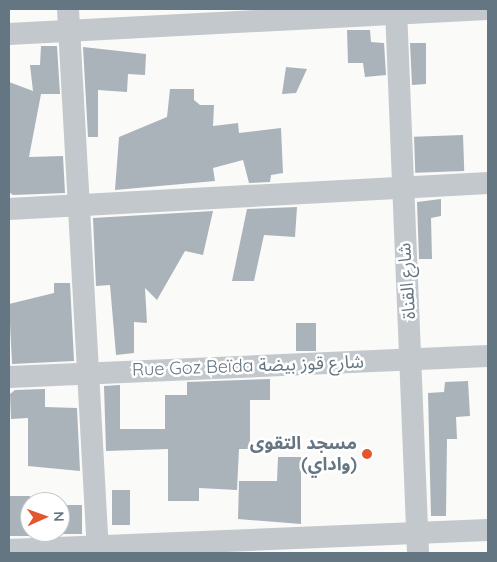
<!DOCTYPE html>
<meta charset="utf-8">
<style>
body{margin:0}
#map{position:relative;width:497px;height:562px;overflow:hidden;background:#fafaf8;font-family:Quicksand,"Noto Sans Arabic",sans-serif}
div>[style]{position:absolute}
.building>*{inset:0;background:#aab3b9;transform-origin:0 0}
.minor>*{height:22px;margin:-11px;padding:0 11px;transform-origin:11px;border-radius:11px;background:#c3c8cc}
.dots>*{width:14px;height:14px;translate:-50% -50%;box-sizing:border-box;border:2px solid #fff;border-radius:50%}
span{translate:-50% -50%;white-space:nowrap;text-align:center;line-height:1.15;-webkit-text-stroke:5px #fff;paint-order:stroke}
.street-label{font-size:18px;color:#657683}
.poi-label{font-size:18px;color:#657683;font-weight:700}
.right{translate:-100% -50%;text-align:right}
.frame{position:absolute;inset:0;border:10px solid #657683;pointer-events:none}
.north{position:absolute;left:20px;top:492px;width:50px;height:50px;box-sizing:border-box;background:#fff;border:1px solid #c1c8cd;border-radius:50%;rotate:88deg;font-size:14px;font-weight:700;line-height:20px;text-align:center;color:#657683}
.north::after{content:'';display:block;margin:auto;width:18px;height:22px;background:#e4572e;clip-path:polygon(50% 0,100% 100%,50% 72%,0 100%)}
</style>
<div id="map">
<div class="building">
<div style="clip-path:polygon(347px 30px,370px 30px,371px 42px,384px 43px,386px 75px,365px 77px,363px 63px,348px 63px)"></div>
<div style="clip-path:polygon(410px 43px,426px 43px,426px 84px,412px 85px)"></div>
<div style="clip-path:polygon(41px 46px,57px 46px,60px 94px,41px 94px,29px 157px,63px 156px,65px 193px,13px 195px,9px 192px,9px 82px,33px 91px,30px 65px,40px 65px)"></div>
<div style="clip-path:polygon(83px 47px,146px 54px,145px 75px,128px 74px,127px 92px,98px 90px,98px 137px,88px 137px)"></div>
<div style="clip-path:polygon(286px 67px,307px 69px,296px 93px,282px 94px)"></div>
<div style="clip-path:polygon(170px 89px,194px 89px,194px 100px,200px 105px,214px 105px,213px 126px,238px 123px,239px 133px,281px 128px,283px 173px,271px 175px,270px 182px,249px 183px,243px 160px,213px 168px,215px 181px,115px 190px,119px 137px,167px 117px)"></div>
<div style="left:463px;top:135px;width:36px;height:49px;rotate:88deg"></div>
<div style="clip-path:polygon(441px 199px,441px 216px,431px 218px,432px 259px,419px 259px,417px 202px)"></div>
<div style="clip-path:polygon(297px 207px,295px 237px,264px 235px,254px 281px,232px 281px,247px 209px)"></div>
<div style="clip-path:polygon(213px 211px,203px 255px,185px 251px,157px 300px,145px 288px,147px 323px,134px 322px,134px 353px,116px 355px,110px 285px,96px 286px,93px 218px)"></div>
<div style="clip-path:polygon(54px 283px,70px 283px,74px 361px,12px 364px,9px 304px,54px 293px)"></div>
<div style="left:296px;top:323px;width:20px;height:28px"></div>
<div style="clip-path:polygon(270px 379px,270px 400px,250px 400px,250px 449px,239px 449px,237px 490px,199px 488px,199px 501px,168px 501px,168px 449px,106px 451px,104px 386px,120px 385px,120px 429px,165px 429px,165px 395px,187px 395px,187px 382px)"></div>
<div style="clip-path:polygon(468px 381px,470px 416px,456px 417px,457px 439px,447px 439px,446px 516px,431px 516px,428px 393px,444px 392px,445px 382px)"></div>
<div style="clip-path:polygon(45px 389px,45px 407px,77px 408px,80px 471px,28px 466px,28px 418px,11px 419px,10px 394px,15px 390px)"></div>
<div style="clip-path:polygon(278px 457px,301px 457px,301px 524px,238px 519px,239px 481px,277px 481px)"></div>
<div style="left:130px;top:490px;width:35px;height:18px;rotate:90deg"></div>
<div style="left:30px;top:496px;width:40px;height:21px;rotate:90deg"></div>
<div style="left:82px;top:505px;width:29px;height:22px;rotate:90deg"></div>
</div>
<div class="minor">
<div style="left:68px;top:9px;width:545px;rotate:86.84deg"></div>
<div style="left:396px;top:9px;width:544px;rotate:87.68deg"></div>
<div style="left:9px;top:34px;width:478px;rotate:-3deg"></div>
<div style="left:9px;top:209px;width:480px;rotate:-3.1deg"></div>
<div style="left:9px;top:377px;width:479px;rotate:-2.5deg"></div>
<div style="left:9px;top:550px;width:479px;rotate:-2.4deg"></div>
</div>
<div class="dots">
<div style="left:367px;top:454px;background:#e4572e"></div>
</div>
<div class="street-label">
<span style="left:407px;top:281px;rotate:-94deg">شارع القناة</span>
<span style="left:248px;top:366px;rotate:-2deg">Rue Goz Beïda شارع قوز بيضة</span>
</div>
<div class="poi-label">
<span class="right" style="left:357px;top:454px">مسجد التقوى<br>(واداي)</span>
</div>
<div class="frame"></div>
<div class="north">N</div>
</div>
